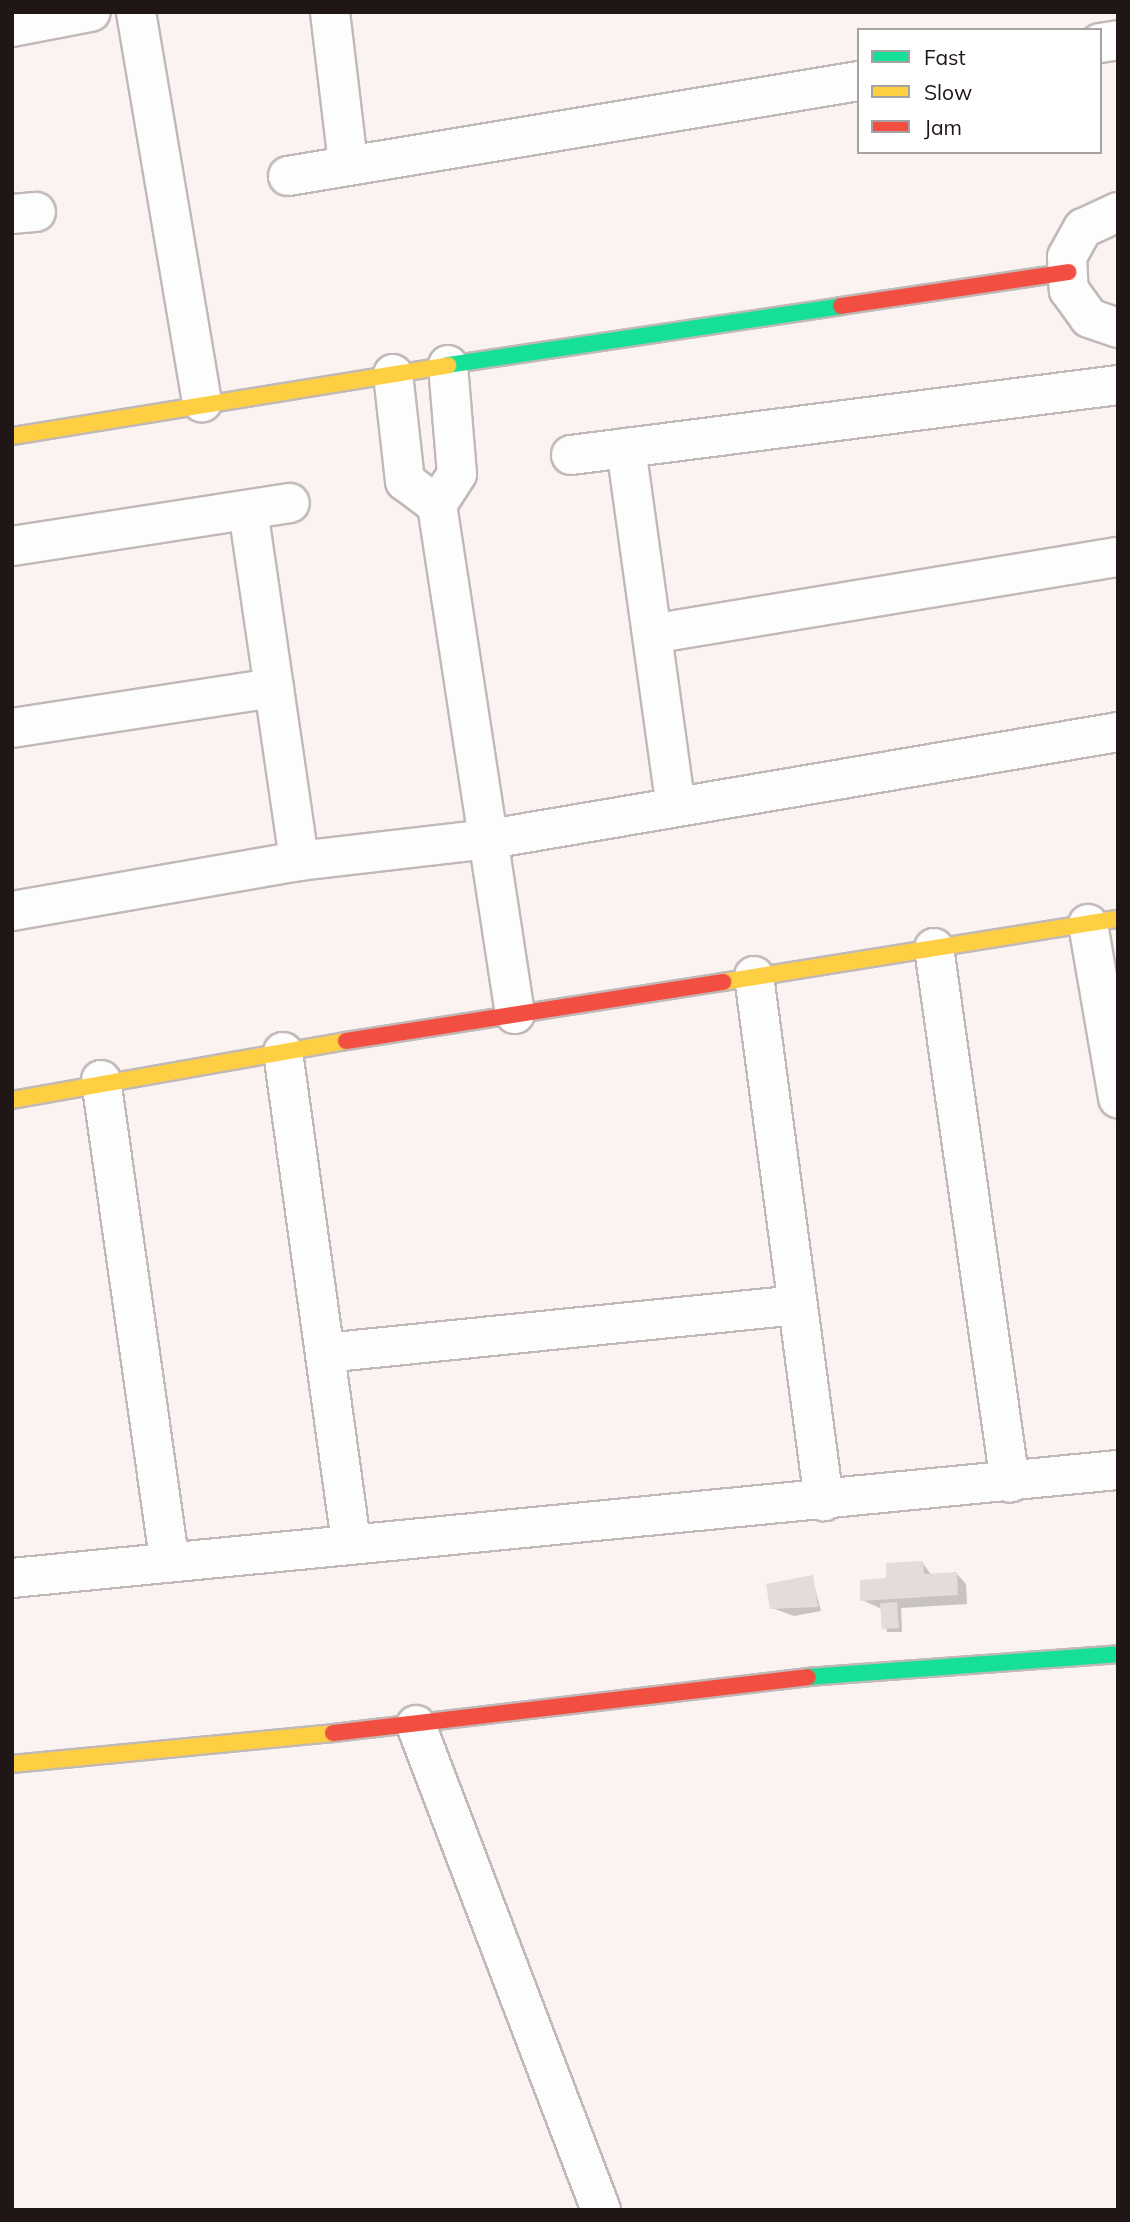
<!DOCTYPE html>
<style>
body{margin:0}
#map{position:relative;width:1130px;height:2222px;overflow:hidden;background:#fbf3f1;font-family:Mulish,sans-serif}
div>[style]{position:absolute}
.shadow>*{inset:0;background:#0003}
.building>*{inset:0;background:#e5dbd9;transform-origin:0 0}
.roads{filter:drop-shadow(2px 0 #c1b9b7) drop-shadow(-2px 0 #c1b9b7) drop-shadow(0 2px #c1b9b7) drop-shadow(0 -2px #c1b9b7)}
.street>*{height:38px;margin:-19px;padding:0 19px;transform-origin:19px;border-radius:19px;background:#fefdfd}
.fast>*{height:16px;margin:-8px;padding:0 8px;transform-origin:8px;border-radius:8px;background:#16e098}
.slow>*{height:16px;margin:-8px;padding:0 8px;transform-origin:8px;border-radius:8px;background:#ffcf43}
.jam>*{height:16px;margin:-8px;padding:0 8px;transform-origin:8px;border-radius:8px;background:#f24e42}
span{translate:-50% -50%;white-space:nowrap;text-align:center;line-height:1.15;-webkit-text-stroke:6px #fff;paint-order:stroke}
.frame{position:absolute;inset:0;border:14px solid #1f1615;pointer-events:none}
.legend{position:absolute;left:857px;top:28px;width:245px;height:126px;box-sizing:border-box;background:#fff;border:2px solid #a5a2a1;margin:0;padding:9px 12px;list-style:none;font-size:21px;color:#1f1615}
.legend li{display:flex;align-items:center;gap:14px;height:35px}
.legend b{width:35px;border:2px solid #a5a2a1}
</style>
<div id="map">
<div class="shadow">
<div style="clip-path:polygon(922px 1562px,932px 1576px,957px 1574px,966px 1584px,967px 1604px,901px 1608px,902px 1632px,887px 1632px,882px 1609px,862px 1600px)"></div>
<div style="clip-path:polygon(812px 1577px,821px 1611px,794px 1616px,772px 1608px)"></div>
</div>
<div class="building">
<div style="clip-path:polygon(923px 1561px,924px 1574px,957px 1572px,958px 1595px,860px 1601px,860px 1580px,886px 1578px,886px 1563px)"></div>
<div style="clip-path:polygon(813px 1575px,818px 1607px,770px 1609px,766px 1584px)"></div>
<div style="left:897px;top:1602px;width:26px;height:17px;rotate:86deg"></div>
</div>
<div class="roads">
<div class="street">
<div style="left:136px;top:12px;width:396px;rotate:80.4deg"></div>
<div style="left:330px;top:12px;width:151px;rotate:83.2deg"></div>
<div style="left:12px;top:27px;width:80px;rotate:-10.8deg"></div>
<div style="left:1100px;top:43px;width:18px;rotate:-9deg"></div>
<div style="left:288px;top:176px;width:579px;rotate:-9.45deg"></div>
<div style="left:1118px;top:212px;width:38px;rotate:155deg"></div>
<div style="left:1083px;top:228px;width:33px;rotate:119deg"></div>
<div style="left:1067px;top:257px;width:33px;rotate:87deg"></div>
<div style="left:1069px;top:290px;width:34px;rotate:54deg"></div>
<div style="left:1089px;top:318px;width:31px;rotate:19deg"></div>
<div style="left:12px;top:214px;width:24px;rotate:-5deg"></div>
<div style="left:448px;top:365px;width:109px;rotate:85.3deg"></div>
<div style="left:457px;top:474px;width:37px;rotate:123deg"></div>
<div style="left:437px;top:505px;width:515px;rotate:81.29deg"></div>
<div style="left:393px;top:374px;width:108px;rotate:83.6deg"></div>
<div style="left:405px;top:481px;width:40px;rotate:37deg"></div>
<div style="left:626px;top:448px;width:362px;rotate:82.1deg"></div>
<div style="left:571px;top:455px;width:551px;rotate:-7.29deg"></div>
<div style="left:248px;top:510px;width:355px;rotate:81.7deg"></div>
<div style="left:12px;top:546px;width:281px;rotate:-8.8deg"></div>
<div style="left:652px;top:634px;width:472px;rotate:-9.4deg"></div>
<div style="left:12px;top:728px;width:265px;rotate:-8.7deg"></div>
<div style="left:12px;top:911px;width:291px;rotate:-9.9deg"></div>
<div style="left:299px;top:861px;width:192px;rotate:-6.6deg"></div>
<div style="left:490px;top:839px;width:637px;rotate:-9.67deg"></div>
<div style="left:1088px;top:924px;width:177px;rotate:80.2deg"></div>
<div style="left:934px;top:948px;width:540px;rotate:81.91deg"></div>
<div style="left:754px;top:976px;width:530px;rotate:82.41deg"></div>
<div style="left:283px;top:1052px;width:496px;rotate:82.1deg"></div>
<div style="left:101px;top:1080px;width:487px;rotate:81.9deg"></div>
<div style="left:325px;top:1353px;width:475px;rotate:-5.8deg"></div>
<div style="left:12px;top:1578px;width:1111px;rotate:-5.58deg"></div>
<div style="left:416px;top:1725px;width:519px;rotate:69.12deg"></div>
</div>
<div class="fast">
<div style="left:448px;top:365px;width:397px;rotate:-8.5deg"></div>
<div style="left:808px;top:1677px;width:311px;rotate:-4.2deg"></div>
</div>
<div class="slow">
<div style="left:12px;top:436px;width:442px;rotate:-9.2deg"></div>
<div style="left:723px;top:982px;width:400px;rotate:-9.1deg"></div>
<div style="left:12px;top:1100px;width:339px;rotate:-10deg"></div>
<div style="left:12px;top:1764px;width:322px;rotate:-5.5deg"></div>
</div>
<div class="jam">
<div style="left:841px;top:306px;width:230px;rotate:-8.5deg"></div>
<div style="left:346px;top:1041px;width:382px;rotate:-8.9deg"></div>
<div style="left:333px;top:1733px;width:478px;rotate:-6.7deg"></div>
</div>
</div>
<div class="frame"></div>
<ul class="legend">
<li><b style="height:9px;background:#16e098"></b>Fast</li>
<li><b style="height:9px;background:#ffcf43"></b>Slow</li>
<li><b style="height:9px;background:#f24e42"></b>Jam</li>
</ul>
</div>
